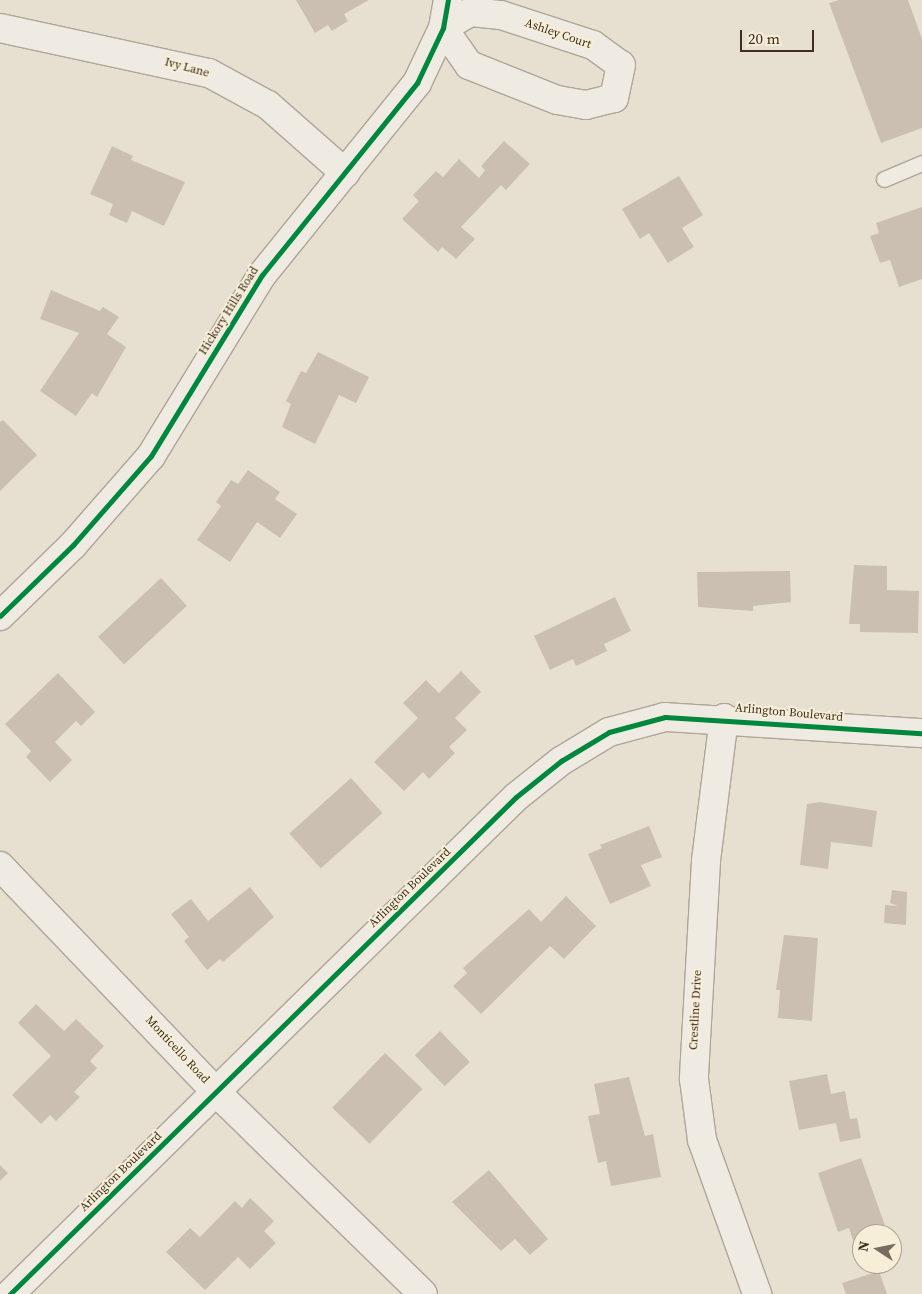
<!DOCTYPE html>
<style>
body{margin:0}
#map{position:relative;width:922px;height:1294px;overflow:hidden;background:#e7e0d1;font-family:"Source Serif 4",serif}
div>[style]{position:absolute}
.building>*{inset:0;background:#cbbfb2;transform-origin:0 0}
.roads{filter:drop-shadow(1px 0 #ada599) drop-shadow(-1px 0 #ada599) drop-shadow(0 1px #ada599) drop-shadow(0 -1px #ada599)}
.service>*{height:15px;margin:-7.5px;padding:0 7.5px;transform-origin:7.5px;border-radius:7.5px;background:#efebe3}
.minor>*{height:28px;margin:-14px;padding:0 14px;transform-origin:14px;border-radius:14px;background:#efebe3}
.cycleway>*{height:5px;margin:-2.5px;padding:0 2.5px;transform-origin:2.5px;border-radius:2.5px;background:#00873e}
span{translate:-50% -50%;white-space:nowrap;text-align:center;line-height:1.15;-webkit-text-stroke:4px #f7eed8;paint-order:stroke}
.street-label{font-size:12px;color:#3d2e20}
.north{position:absolute;left:852px;top:1224px;width:50px;height:50px;box-sizing:border-box;background:#f7eed8;border:1px solid #ada18e;border-radius:50%;rotate:281deg;font-size:14px;font-weight:700;line-height:20px;text-align:center;color:#3d2e20}
.north::after{content:'';display:block;margin:auto;width:18px;height:22px;background:#786c5e;clip-path:polygon(50% 0,100% 100%,50% 72%,0 100%)}
.scale{position:absolute;left:740px;top:30px;width:74px;height:22px;box-sizing:border-box;border:2px solid #3d2e20;border-top:0;padding-left:6px;font-size:15px;line-height:18px;white-space:nowrap;color:#3d2e20;-webkit-text-stroke:4px #f7eed8;paint-order:stroke}
</style>
<div id="map">
<div class="building">
<div style="clip-path:polygon(296px 0,369px 0,344px 14px,348px 21px,332px 31px,328px 25px,315px 33px)"></div>
<div style="clip-path:polygon(839px 0,908px 0,922px 39px,922px 128px,881px 143px,829px 3px)"></div>
<div style="clip-path:polygon(504px 141px,530px 164px,506px 190px,501px 185px,461px 227px,475px 239px,456px 259px,442px 247px,438px 252px,402px 219px,419px 201px,413px 195px,436px 171px,443px 177px,459px 159px,479px 178px,485px 170px,481px 166px)"></div>
<div style="clip-path:polygon(112px 146px,133px 156px,131px 160px,185px 182px,164px 226px,132px 211px,127px 223px,109px 215px,113px 204px,90px 194px)"></div>
<div style="clip-path:polygon(679px 176px,703px 215px,682px 228px,694px 247px,668px 263px,649px 233px,640px 239px,622px 209px)"></div>
<div style="clip-path:polygon(922px 207px,922px 279px,899px 287px,890px 260px,880px 263px,870px 236px,879px 233px,876px 223px)"></div>
<div style="clip-path:polygon(51px 290px,100px 311px,103px 307px,119px 317px,107px 334px,126px 347px,97px 397px,92px 393px,76px 416px,40px 391px,79px 333px,40px 319px)"></div>
<div style="clip-path:polygon(318px 352px,369px 377px,356px 403px,339px 395px,315px 444px,282px 427px,291px 404px,286px 401px,301px 371px,306px 373px)"></div>
<div style="clip-path:polygon(3px 420px,37px 455px,0 491px,0 422px)"></div>
<div style="clip-path:polygon(248px 470px,280px 492px,275px 499px,297px 514px,280px 538px,257px 522px,230px 562px,197px 540px,221px 506px,216px 502px,231px 480px,238px 484px)"></div>
<div style="clip-path:polygon(854px 565px,887px 566px,887px 590px,919px 591px,918px 633px,860px 632px,860px 624px,849px 624px)"></div>
<div style="clip-path:polygon(790px 571px,791px 602px,753px 606px,753px 611px,698px 607px,697px 572px)"></div>
<div style="left:161px;top:578px;width:38px;height:86px;rotate:47deg"></div>
<div style="clip-path:polygon(615px 597px,631px 631px,604px 644px,607px 651px,576px 666px,573px 659px,550px 670px,534px 636px)"></div>
<div style="clip-path:polygon(461px 671px,481px 692px,455px 718px,467px 730px,449px 747px,455px 753px,429px 779px,423px 772px,404px 791px,374px 762px,418px 718px,403px 703px,426px 680px,439px 693px)"></div>
<div style="clip-path:polygon(58px 673px,95px 712px,81px 726px,76px 721px,55px 742px,72px 760px,50px 782px,26px 757px,31px 751px,5px 724px)"></div>
<div style="left:351px;top:778px;width:47px;height:83px;rotate:48deg"></div>
<div style="clip-path:polygon(820px 802px,877px 811px,872px 847px,831px 842px,828px 869px,800px 865px,807px 804px)"></div>
<div style="clip-path:polygon(649px 826px,662px 857px,641px 865px,651px 886px,610px 904px,588px 854px,602px 848px,600px 845px)"></div>
<div style="clip-path:polygon(250px 887px,274px 917px,223px 962px,220px 959px,207px 970px,184px 941px,189px 937px,171px 914px,191px 899px,208px 921px)"></div>
<div style="clip-path:polygon(892px 890px,907px 892px,906px 925px,884px 923px,885px 905px,898px 906px,890px 903px)"></div>
<div style="clip-path:polygon(566px 896px,596px 926px,564px 959px,550px 946px,481px 1014px,453px 986px,467px 973px,463px 968px,529px 909px,541px 922px)"></div>
<div style="clip-path:polygon(784px 935px,818px 938px,812px 1021px,778px 1018px,780px 990px,776px 990px)"></div>
<div style="clip-path:polygon(36px 1004px,64px 1031px,76px 1019px,104px 1046px,90px 1061px,97px 1068px,74px 1092px,80px 1097px,56px 1121px,50px 1115px,41px 1124px,12px 1095px,51px 1056px,18px 1023px)"></div>
<div style="left:440px;top:1031px;width:43px;height:35px;rotate:46deg"></div>
<div style="left:385px;top:1053px;width:52px;height:76px;rotate:44deg"></div>
<div style="clip-path:polygon(827px 1074px,831px 1094px,845px 1091px,850px 1119px,857px 1118px,861px 1138px,840px 1142px,836px 1123px,799px 1130px,789px 1081px)"></div>
<div style="clip-path:polygon(629px 1077px,645px 1136px,653px 1134px,661px 1177px,611px 1186px,606px 1161px,598px 1163px,588px 1116px,600px 1114px,594px 1084px)"></div>
<div style="clip-path:polygon(861px 1158px,888px 1234px,862px 1234px,862px 1243px,855px 1246px,849px 1228px,838px 1232px,818px 1173px)"></div>
<div style="clip-path:polygon(0 1165px,8px 1173px,0 1181px)"></div>
<div style="clip-path:polygon(489px 1170px,548px 1239px,530px 1255px,515px 1239px,501px 1251px,452px 1202px)"></div>
<div style="clip-path:polygon(250px 1198px,274px 1221px,264px 1231px,276px 1243px,250px 1269px,238px 1257px,205px 1290px,166px 1252px,190px 1228px,200px 1237px,235px 1201px,242px 1208px)"></div>
<div style="clip-path:polygon(879px 1271px,887px 1294px,846px 1294px,842px 1283px)"></div>
</div>
<div class="roads">
<div class="service">
<div style="left:884px;top:179px;width:41px;rotate:-22.8deg"></div>
</div>
<div class="minor">
<div style="left:471px;top:12px;width:30px;rotate:6deg"></div>
<div style="left:501px;top:15px;width:97px;rotate:18.1deg"></div>
<div style="left:593px;top:45px;width:34px;rotate:36deg"></div>
<div style="left:621px;top:65px;width:34px;rotate:102deg"></div>
<div style="left:614px;top:98px;width:29px;rotate:166deg"></div>
<div style="left:586px;top:105px;width:29px;rotate:-170deg"></div>
<div style="left:557px;top:100px;width:95px;rotate:-158.3deg"></div>
<div style="left:469px;top:65px;width:45px;rotate:-125.1deg"></div>
<div style="left:443px;top:28px;width:32px;rotate:-30deg"></div>
<div style="left:0;top:28px;width:214px;rotate:12.2deg"></div>
<div style="left:209px;top:73px;width:67px;rotate:28.5deg"></div>
<div style="left:268px;top:105px;width:103px;rotate:41.4deg"></div>
<div style="left:0;top:616px;width:102px;rotate:-44.2deg"></div>
<div style="left:73px;top:545px;width:118px;rotate:-48.8deg"></div>
<div style="left:151px;top:456px;width:212px;rotate:-58.5deg"></div>
<div style="left:262px;top:275px;width:247px;rotate:-51.1deg"></div>
<div style="left:417px;top:83px;width:61px;rotate:-64.7deg"></div>
<div style="left:443px;top:28px;width:28px;rotate:-80deg"></div>
<div style="left:724px;top:718px;width:144px;rotate:97.2deg"></div>
<div style="left:706px;top:861px;width:218px;rotate:93.2deg"></div>
<div style="left:694px;top:1079px;width:62px;rotate:82.5deg"></div>
<div style="left:702px;top:1140px;width:164px;rotate:70.3deg"></div>
<div style="left:0;top:866px;width:313px;rotate:46.3deg"></div>
<div style="left:216px;top:1092px;width:289px;rotate:44.3deg"></div>
<div style="left:10px;top:1294px;width:709px;rotate:-44.49deg"></div>
<div style="left:516px;top:797px;width:58px;rotate:-38.7deg"></div>
<div style="left:561px;top:761px;width:56px;rotate:-31.1deg"></div>
<div style="left:609px;top:732px;width:58px;rotate:-15deg"></div>
<div style="left:665px;top:717px;width:257px;rotate:3.6deg"></div>
</div>
</div>
<div class="cycleway">
<div style="left:0;top:616px;width:102px;rotate:-44.2deg"></div>
<div style="left:73px;top:545px;width:118px;rotate:-48.8deg"></div>
<div style="left:151px;top:456px;width:212px;rotate:-58.5deg"></div>
<div style="left:262px;top:275px;width:247px;rotate:-51.1deg"></div>
<div style="left:417px;top:83px;width:61px;rotate:-64.7deg"></div>
<div style="left:443px;top:28px;width:28px;rotate:-80deg"></div>
<div style="left:10px;top:1294px;width:709px;rotate:-44.49deg"></div>
<div style="left:516px;top:797px;width:58px;rotate:-38.7deg"></div>
<div style="left:561px;top:761px;width:56px;rotate:-31.1deg"></div>
<div style="left:609px;top:732px;width:58px;rotate:-15deg"></div>
<div style="left:665px;top:717px;width:257px;rotate:3.6deg"></div>
</div>
<div class="street-label">
<span style="left:558px;top:34px;rotate:19deg">Ashley Court</span>
<span style="left:187px;top:68px;rotate:15deg">Ivy Lane</span>
<span style="left:229px;top:311px;rotate:-58deg">Hickory Hills Road</span>
<span style="left:789px;top:713px;rotate:5deg">Arlington Boulevard</span>
<span style="left:410px;top:888px;rotate:-44deg">Arlington Boulevard</span>
<span style="left:696px;top:1010px;rotate:-87deg">Crestline Drive</span>
<span style="left:177px;top:1050px;rotate:47deg">Monticello Road</span>
<span style="left:121px;top:1172px;rotate:-44deg">Arlington Boulevard</span>
</div>
<div class="north">N</div>
<div class="scale">20 m</div>
</div>
